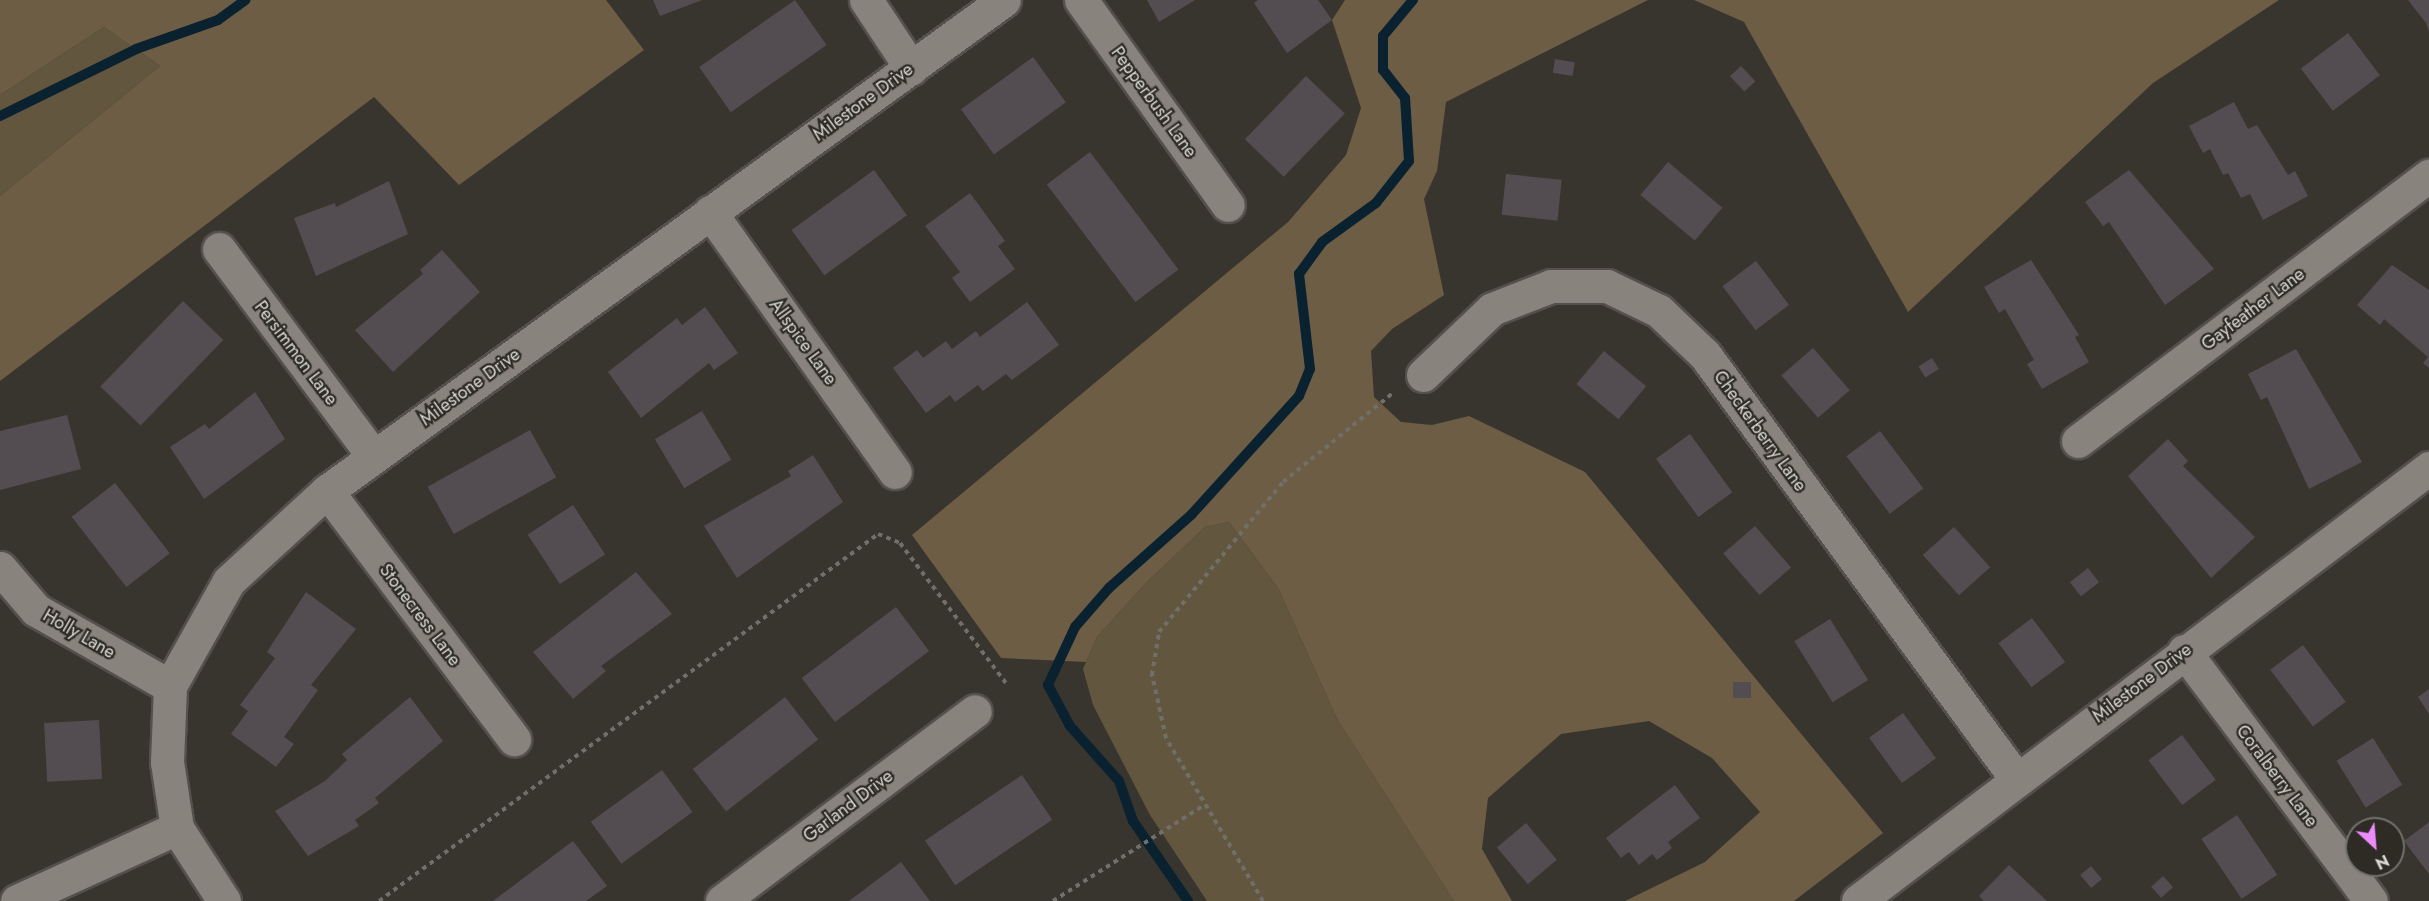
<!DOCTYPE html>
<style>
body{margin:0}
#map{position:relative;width:2429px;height:901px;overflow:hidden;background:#38352f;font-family:Jost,sans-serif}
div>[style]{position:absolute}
.green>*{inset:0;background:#63563f}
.forest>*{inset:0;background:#6c5d44}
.stream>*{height:10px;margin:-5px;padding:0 5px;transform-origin:5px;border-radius:5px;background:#0a2130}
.building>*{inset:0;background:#534d51;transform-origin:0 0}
.path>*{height:4px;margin-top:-2px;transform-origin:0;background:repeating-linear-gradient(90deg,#716f6a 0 4.5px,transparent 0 9px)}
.roads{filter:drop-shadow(2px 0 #54504c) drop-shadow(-2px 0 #54504c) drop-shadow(0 2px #54504c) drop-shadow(0 -2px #54504c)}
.minor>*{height:33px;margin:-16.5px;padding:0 16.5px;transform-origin:16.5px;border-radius:16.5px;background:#88837c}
span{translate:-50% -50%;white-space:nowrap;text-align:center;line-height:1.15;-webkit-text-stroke:4.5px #2e2b25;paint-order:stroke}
.street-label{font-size:18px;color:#d9d7d3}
.north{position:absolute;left:2345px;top:817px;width:60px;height:60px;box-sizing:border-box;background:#2e2b25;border:2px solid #72706b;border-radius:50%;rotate:154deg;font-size:16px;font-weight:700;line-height:24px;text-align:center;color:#d9d7d3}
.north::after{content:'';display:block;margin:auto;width:21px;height:27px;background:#ec8cfb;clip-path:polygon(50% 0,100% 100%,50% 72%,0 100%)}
</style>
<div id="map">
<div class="green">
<div style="clip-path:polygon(104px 27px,160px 66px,0 196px,0 95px)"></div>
<div style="clip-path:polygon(1229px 522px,1278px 588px,1337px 719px,1454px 901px,1207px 901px,1150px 815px,1093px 705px,1083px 669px,1097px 637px,1147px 582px,1205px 527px)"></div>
</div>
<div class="forest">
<div style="clip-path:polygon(0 0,606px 0,644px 50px,459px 185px,374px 97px,0 381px,0 196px,160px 66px,104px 27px,0 95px)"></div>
<div style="clip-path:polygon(1345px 0,1648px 0,1446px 102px,1437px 171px,1424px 199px,1444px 295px,1392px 329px,1371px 351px,1374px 397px,1401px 422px,1432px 425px,1469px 416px,1585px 472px,1883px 833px,1794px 901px,1625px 901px,1705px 862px,1760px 812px,1712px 758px,1649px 721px,1561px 734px,1488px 798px,1482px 849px,1512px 901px,1454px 901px,1337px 719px,1278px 588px,1229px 522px,1205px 527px,1147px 582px,1097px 637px,1086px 662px,1001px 658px,912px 535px,1288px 222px,1346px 155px,1361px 108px,1332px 20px)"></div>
<div style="clip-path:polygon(1694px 0,2279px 0,2153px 83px,1908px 312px,1744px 22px)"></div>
</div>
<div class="stream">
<div style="left:0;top:116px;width:152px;rotate:-26.2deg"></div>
<div style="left:136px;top:49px;width:87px;rotate:-19.5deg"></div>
<div style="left:218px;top:20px;width:34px;rotate:-36deg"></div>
<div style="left:1188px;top:901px;width:97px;rotate:-124.5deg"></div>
<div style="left:1133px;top:821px;width:42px;rotate:-109.3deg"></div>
<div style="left:1119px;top:781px;width:74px;rotate:-131.7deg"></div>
<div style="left:1070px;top:726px;width:47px;rotate:-118.2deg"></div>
<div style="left:1048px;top:685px;width:64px;rotate:-65deg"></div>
<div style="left:1075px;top:627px;width:52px;rotate:-48.9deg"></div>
<div style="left:1109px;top:588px;width:111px;rotate:-41.7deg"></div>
<div style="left:1192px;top:514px;width:159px;rotate:-47.8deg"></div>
<div style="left:1299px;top:396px;width:29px;rotate:-68deg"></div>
<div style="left:1310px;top:369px;width:96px;rotate:-96.6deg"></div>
<div style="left:1299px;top:274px;width:39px;rotate:-54deg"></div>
<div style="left:1322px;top:242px;width:67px;rotate:-35.8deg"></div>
<div style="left:1376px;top:203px;width:53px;rotate:-51.8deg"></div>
<div style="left:1409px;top:161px;width:63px;rotate:-93.6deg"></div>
<div style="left:1405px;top:98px;width:36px;rotate:-128deg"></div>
<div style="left:1383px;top:70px;width:34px;rotate:-90deg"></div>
<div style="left:1383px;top:36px;width:47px;rotate:-50.2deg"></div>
</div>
<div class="building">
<div style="clip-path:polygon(653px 0,702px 0,660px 16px)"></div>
<div style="left:795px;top:0;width:55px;height:117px;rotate:55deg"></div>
<div style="clip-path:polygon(1147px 0,1195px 0,1159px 22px)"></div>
<div style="clip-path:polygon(1258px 0,1318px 0,1332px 20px,1287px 53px,1254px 3px)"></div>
<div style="clip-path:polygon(2408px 0,2429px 0,2429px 32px,2426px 23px)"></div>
<div style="left:2348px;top:33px;width:53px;height:59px;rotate:53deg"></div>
<div style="left:1033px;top:57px;width:56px;height:89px;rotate:54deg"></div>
<div style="left:1555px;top:59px;width:20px;height:14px;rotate:9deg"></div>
<div style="left:1741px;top:66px;width:21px;height:15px;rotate:47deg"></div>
<div style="left:1306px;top:76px;width:54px;height:88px;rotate:44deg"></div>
<div style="clip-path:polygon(2234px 102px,2248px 129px,2257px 125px,2288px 175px,2295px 171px,2308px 196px,2263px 220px,2250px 194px,2241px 198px,2228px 173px,2223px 175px,2210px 149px,2203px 153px,2189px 126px)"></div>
<div style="left:1090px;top:152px;width:147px;height:54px;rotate:53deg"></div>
<div style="left:1668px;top:162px;width:71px;height:43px;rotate:40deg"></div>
<div style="left:874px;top:170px;width:56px;height:102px;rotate:54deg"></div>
<div style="clip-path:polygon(2129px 170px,2214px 269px,2165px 305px,2109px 222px,2103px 226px,2085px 202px)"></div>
<div style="left:1506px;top:174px;width:56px;height:41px;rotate:6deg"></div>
<div style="clip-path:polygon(389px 181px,408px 234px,316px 276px,294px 218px,335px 203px,336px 207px)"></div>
<div style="clip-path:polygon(970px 193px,1005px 241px,998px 246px,1015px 269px,970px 302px,952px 278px,960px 272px,925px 226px)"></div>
<div style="clip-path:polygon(442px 250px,480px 292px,393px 372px,355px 330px,423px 274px,420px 270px)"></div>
<div style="clip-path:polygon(2031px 260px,2079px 335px,2075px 337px,2089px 362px,2042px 389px,2027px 364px,2034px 360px,2005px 309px,1999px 313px,1984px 287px)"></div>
<div style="left:1756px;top:261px;width:55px;height:42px;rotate:53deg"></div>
<div style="clip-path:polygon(2392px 265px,2429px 290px,2429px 368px,2423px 363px,2428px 357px,2384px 319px,2380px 325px,2357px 305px)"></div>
<div style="left:183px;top:301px;width:56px;height:119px;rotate:44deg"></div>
<div style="clip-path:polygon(1027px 302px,1059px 345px,1012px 380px,1006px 374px,983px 391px,978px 385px,955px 402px,950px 395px,926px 413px,893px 368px,917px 350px,923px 358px,946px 341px,952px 349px,976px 331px,980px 337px)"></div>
<div style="clip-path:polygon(705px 307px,738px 353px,714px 370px,709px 363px,641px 418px,608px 372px,677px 318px,682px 325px)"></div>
<div style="left:1813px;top:348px;width:56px;height:42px;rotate:49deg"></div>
<div style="clip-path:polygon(2296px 349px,2362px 462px,2309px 489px,2267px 397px,2261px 400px,2248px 374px)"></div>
<div style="left:1604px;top:351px;width:55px;height:43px;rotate:40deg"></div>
<div style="left:1932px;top:358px;width:13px;height:16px;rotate:58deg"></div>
<div style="clip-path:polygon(255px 392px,285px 439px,204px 499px,170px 447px,205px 424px,209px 429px)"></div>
<div style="left:702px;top:411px;width:57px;height:55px;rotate:59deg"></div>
<div style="clip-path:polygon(67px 415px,81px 469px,0 490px,0 431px)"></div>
<div style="left:530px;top:430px;width:54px;height:117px;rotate:61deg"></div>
<div style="left:1880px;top:431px;width:72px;height:42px;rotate:53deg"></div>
<div style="left:1690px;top:434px;width:72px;height:42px;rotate:54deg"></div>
<div style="clip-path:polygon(2168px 439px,2188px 461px,2183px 466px,2255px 537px,2211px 578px,2128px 476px)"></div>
<div style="clip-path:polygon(813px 455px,843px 502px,737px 578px,704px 526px,791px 476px,788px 471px)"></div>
<div style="left:115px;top:483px;width:89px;height:55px;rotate:52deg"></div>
<div style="left:573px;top:505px;width:59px;height:54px;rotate:57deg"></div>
<div style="left:1755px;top:526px;width:55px;height:42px;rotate:49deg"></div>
<div style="left:1954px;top:527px;width:54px;height:42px;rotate:48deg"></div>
<div style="left:2088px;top:568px;width:18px;height:23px;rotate:52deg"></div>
<div style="clip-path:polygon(636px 572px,672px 614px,601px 666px,606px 671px,573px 699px,533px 652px)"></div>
<div style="clip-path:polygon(306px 592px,356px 629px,311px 685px,318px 690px,284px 737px,294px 744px,276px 767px,231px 734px,248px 711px,240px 705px,275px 658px,267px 652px)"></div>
<div style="left:896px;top:607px;width:55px;height:118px;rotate:53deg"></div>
<div style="left:2032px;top:618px;width:55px;height:42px;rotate:53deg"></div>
<div style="left:1830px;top:619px;width:72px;height:42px;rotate:58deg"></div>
<div style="left:2303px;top:645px;width:71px;height:41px;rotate:53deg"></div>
<div style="left:1733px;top:682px;width:18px;height:16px"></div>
<div style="clip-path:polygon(2429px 689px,2429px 714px,2418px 697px)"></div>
<div style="clip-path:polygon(410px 697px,443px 741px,375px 798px,379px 803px,355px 820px,359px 826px,308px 856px,275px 811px,325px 781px,347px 760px,342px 754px)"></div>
<div style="left:785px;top:697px;width:54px;height:117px;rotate:52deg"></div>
<div style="left:1903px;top:713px;width:56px;height:42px;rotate:54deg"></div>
<div style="left:99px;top:720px;width:59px;height:55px;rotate:87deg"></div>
<div style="left:2182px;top:735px;width:56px;height:42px;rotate:53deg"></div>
<div style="left:2373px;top:738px;width:55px;height:43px;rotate:58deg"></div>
<div style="left:662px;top:770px;width:52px;height:88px;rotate:54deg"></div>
<div style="left:1022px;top:775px;width:54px;height:117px;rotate:56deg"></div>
<div style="clip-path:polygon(1675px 785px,1700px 818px,1668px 842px,1672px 848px,1657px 860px,1652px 854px,1639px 865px,1629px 852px,1621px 858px,1606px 838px)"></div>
<div style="left:2237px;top:815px;width:72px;height:43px;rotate:56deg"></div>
<div style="clip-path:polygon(2429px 822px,2429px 874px,2404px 841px)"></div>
<div style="left:1526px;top:823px;width:48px;height:38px;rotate:50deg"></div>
<div style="clip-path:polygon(573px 841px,607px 886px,586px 901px,493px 901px)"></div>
<div style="clip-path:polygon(901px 862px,930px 901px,849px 901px)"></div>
<div style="clip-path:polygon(2009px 865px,2047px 901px,1984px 901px,1979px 896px)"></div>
<div style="left:2091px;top:866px;width:17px;height:14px;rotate:50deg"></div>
<div style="left:2163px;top:876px;width:15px;height:16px;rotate:48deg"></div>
</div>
<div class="path">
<div style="left:379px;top:901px;width:619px;rotate:-36.33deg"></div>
<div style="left:878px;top:534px;width:24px;rotate:22deg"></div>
<div style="left:900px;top:543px;width:176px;rotate:52.9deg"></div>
<div style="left:1053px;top:901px;width:179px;rotate:-32.4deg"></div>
<div style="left:1263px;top:901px;width:190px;rotate:-120.8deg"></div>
<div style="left:1166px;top:738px;width:65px;rotate:-102.5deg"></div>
<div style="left:1152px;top:675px;width:44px;rotate:-80.8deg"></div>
<div style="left:1159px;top:632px;width:195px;rotate:-50.4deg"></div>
<div style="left:1283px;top:482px;width:141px;rotate:-39deg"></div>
</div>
<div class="roads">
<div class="minor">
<div style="left:866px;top:0;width:82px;rotate:56.5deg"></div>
<div style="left:1081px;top:0;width:252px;rotate:54.4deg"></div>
<div style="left:710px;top:212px;width:319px;rotate:54.6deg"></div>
<div style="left:219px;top:249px;width:259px;rotate:53.3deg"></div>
<div style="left:1423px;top:375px;width:95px;rotate:-43.7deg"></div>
<div style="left:1492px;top:309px;width:63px;rotate:-21.3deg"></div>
<div style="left:1551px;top:286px;width:56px"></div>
<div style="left:1607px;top:286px;width:58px;rotate:25.7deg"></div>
<div style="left:1659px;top:311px;width:64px;rotate:43.7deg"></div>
<div style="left:1705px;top:355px;width:524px;rotate:53.7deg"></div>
<div style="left:2078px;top:441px;width:440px;rotate:-37.1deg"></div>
<div style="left:327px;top:491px;width:311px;rotate:53deg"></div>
<div style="left:0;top:568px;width:55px;rotate:49.4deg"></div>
<div style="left:36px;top:610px;width:154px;rotate:29.6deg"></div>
<div style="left:2184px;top:651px;width:312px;rotate:53.2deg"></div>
<div style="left:17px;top:901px;width:176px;rotate:-24.5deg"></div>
<div style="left:224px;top:901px;width:87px;rotate:-122.8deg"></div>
<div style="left:177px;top:828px;width:67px;rotate:-98.6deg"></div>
<div style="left:167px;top:762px;width:76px;rotate:-87.7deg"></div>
<div style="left:170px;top:686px;width:120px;rotate:-60.7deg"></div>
<div style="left:229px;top:581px;width:133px;rotate:-42.6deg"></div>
<div style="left:327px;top:491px;width:836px;rotate:-35.95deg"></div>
<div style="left:722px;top:901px;width:316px;rotate:-36.9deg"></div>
<div style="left:1858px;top:901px;width:717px;rotate:-37.17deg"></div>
</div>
</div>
<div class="street-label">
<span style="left:863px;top:102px;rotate:-36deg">Milestone Drive</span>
<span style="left:1154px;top:102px;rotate:54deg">Pepperbush Lane</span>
<span style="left:2253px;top:309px;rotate:-37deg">Gayfeather Lane</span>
<span style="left:803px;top:342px;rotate:54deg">Allspice Lane</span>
<span style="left:296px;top:353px;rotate:53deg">Persimmon Lane</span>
<span style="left:470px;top:387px;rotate:-36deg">Milestone Drive</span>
<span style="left:1760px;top:431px;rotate:54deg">Checkerberry Lane</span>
<span style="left:420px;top:615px;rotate:53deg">Stonecress Lane</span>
<span style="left:79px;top:634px;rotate:30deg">Holly Lane</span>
<span style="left:2142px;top:683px;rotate:-37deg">Milestone Drive</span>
<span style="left:2277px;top:776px;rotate:53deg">Coralberry Lane</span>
<span style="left:848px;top:806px;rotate:-37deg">Garland Drive</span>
</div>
<div class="north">N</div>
</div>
